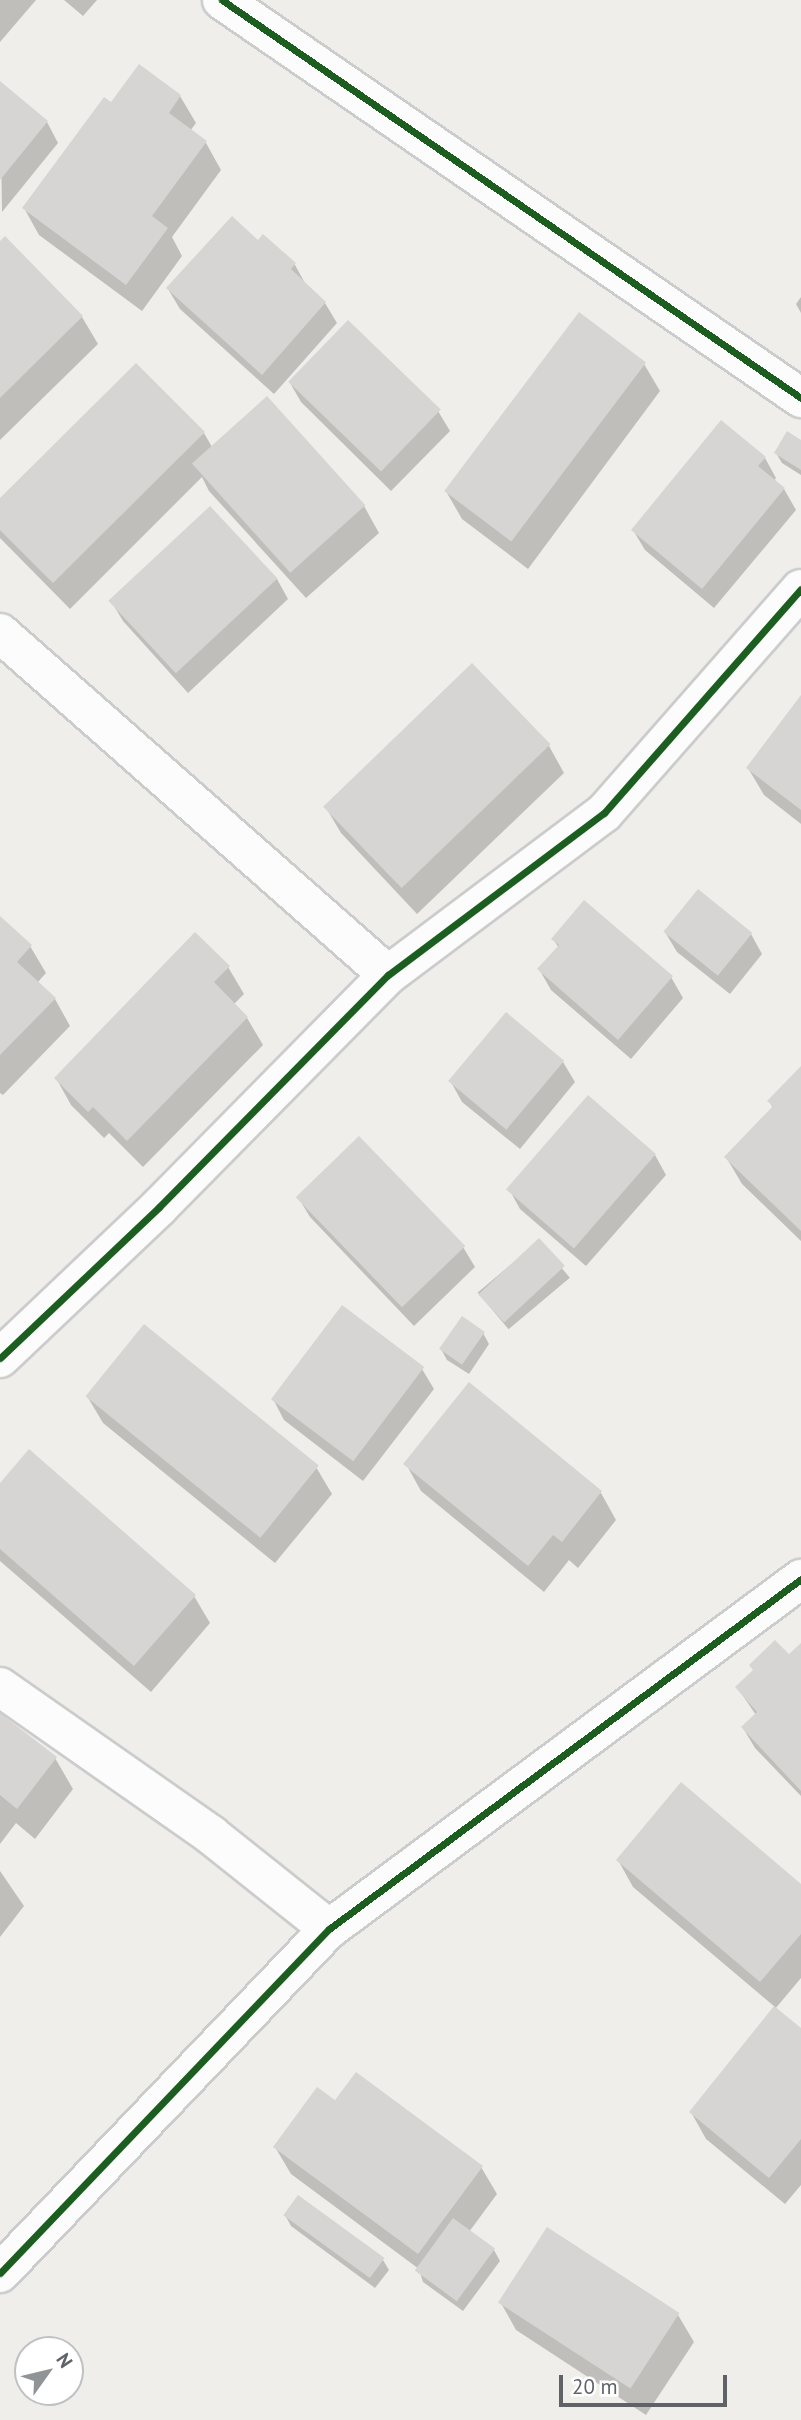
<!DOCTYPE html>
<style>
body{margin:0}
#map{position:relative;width:801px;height:2420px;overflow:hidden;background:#efeeea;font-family:"PT Sans",sans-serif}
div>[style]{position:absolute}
.shadow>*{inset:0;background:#0003;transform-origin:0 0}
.building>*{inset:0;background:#d6d5d3;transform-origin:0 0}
.roads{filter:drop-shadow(2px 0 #cbcccc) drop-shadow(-2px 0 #cbcccc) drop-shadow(0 2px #cbcccc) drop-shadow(0 -2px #cbcccc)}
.street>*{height:38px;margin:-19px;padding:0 19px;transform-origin:19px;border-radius:19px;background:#fdfcfc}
.cycleway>*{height:7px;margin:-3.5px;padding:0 3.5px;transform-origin:3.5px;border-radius:3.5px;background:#1b5e20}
span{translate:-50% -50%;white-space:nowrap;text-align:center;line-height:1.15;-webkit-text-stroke:7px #fff;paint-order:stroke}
.north{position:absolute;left:14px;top:2336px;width:70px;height:70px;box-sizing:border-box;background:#fff;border:2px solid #bfc1c3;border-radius:50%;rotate:56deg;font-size:19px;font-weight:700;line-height:28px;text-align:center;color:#5f6368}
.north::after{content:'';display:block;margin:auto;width:24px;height:32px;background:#919496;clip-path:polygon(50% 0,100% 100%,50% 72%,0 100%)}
.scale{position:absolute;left:559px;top:2375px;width:168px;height:32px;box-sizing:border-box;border:4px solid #5f6368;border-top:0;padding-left:9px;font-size:21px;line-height:24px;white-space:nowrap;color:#5f6368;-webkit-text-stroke:5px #fff;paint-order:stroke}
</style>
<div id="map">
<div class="shadow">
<div style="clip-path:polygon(0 0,36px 0,0 42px)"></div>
<div style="clip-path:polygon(64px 0,97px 0,83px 16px)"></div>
<div style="clip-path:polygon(0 84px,47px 122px,58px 143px,2px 212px)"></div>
<div style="clip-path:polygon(180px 96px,196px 123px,190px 131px,206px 143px,221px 170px,172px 237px,182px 256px,142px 311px,39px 235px,24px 208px,112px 105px)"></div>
<div style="clip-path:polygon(5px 239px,82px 317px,98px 344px,0 440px,0 244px)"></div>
<div style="clip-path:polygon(258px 243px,295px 265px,306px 285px,325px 303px,337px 323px,274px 394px,180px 309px,168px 289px)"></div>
<div style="clip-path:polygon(801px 297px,801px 313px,796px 304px)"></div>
<div style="clip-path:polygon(644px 364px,660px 391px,528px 569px,462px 519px,447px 493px)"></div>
<div style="clip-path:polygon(289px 381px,438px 411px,450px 431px,391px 491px,301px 402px)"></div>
<div style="clip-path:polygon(204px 433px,212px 447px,364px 506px,379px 533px,306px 598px,209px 491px,202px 477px,70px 609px,0 538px,0 501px)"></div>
<div style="clip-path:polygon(801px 442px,801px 475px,782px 463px,776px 453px)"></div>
<div style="clip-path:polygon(765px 458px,776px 478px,774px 481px,784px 489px,796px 510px,714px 608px,645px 550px,633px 530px)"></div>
<div style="clip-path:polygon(277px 579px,288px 599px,188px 693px,123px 621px,111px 601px)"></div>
<div style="clip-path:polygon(472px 665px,549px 746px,564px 773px,417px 914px,341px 833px,325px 806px)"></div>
<div style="clip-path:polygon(801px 698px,801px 824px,764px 795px,748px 768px)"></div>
<div style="clip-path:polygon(0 919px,30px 946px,46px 973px,37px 983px,55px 999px,70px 1026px,3px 1095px,0 1093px)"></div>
<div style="clip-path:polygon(665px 932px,751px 934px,762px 954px,730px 994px,677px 952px)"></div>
<div style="clip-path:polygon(553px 939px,671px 977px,683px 998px,631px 1059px,551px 990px,539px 969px,559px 948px)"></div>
<div style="clip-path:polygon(228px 967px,244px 994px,234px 1004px,247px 1018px,263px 1045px,143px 1167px,109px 1133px,104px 1138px,71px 1105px,56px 1078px)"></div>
<div style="clip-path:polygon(563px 1062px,575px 1082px,520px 1149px,462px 1102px,451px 1082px)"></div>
<div style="clip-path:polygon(801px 1068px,801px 1241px,742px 1184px,726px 1157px,773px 1108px,769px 1101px)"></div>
<div style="clip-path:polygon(655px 1155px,666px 1175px,586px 1266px,520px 1209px,509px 1189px)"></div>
<div style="clip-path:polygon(298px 1197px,463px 1247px,475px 1267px,414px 1326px,310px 1217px)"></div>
<div style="left:539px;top:1241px;width:48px;height:80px;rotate:50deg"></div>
<div style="clip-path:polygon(483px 1333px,489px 1344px,469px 1374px,447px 1360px,441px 1349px)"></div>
<div style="clip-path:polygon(422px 1369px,434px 1389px,363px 1481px,284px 1420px,273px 1399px)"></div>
<div style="clip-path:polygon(470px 1385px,601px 1493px,616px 1520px,578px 1568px,569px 1560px,544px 1592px,421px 1491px,406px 1464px)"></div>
<div style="clip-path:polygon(87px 1396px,316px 1467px,332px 1494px,275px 1563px,103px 1423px)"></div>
<div style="clip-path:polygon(0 1485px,194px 1596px,210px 1623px,151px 1692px,0 1561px)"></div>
<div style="clip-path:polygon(801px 1646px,801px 1796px,755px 1748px,743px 1728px,756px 1715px,737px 1687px,789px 1657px)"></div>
<div style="clip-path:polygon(0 1715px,55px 1758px,73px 1789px,35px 1839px,16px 1823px,0 1844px)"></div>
<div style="clip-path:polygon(618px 1860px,801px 1887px,801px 1978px,775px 2009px,801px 2030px,801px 2185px,785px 2204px,706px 2139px,691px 2112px,775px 2007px,633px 1887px)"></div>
<div style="clip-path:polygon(0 1871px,24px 1906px,0 1937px)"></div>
<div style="clip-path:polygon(336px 2103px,481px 2167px,497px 2194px,469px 2232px,494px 2250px,500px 2261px,463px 2311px,423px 2282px,419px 2269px,291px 2174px,275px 2147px)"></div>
<div style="clip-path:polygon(285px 2215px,383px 2260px,389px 2270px,375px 2288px,291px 2226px)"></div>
<div style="clip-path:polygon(501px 2303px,678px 2315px,694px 2342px,646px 2415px,516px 2330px)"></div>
</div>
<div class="building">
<div style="clip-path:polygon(139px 64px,181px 95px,169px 113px,207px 141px,152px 216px,168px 228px,126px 285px,22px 208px,104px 97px,111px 102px)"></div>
<div style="clip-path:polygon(0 81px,48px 121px,0 180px)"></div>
<div style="clip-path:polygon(232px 216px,258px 240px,263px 234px,296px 263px,291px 269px,326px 302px,262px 375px,166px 288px)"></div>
<div style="clip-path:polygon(5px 236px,83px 316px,0 398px,0 241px)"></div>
<div style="left:579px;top:312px;width:84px;height:224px;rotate:37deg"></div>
<div style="left:348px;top:320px;width:129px;height:86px;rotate:44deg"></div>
<div style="clip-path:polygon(136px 363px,205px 432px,53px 583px,0 530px,0 498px)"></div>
<div style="left:267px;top:396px;width:147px;height:101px;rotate:48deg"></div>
<div style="clip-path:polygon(721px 420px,766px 457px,758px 466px,785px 488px,702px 589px,631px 530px)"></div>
<div style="clip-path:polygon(787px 431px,801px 440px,801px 470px,774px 453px)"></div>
<div style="left:210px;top:506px;width:99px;height:139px;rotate:47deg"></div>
<div style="left:472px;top:663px;width:113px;height:207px;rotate:46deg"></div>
<div style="clip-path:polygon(801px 695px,801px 810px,746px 768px)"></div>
<div style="left:698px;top:889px;width:70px;height:55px;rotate:39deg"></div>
<div style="clip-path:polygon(584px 900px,673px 976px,618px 1040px,537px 969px,559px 945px,551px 939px)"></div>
<div style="clip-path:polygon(0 916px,32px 945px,17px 962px,56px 998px,0 1055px)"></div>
<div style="clip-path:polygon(195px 932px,230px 966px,214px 982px,248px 1017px,127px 1141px,93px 1107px,88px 1112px,54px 1078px)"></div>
<div style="left:506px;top:1012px;width:76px;height:90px;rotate:40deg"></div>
<div style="clip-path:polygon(801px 1066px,801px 1231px,724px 1157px,773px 1106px,767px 1101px)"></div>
<div style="left:588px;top:1095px;width:90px;height:125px;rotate:41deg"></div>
<div style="left:359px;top:1136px;width:153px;height:88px;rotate:46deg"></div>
<div style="left:539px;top:1238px;width:38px;height:83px;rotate:47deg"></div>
<div style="left:342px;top:1305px;width:103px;height:118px;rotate:37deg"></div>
<div style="left:462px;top:1316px;width:28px;height:40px;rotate:35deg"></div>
<div style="left:144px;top:1324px;width:225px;height:93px;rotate:39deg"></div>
<div style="clip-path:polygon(469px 1382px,602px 1491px,562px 1542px,553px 1535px,528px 1566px,403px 1464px)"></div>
<div style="clip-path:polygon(29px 1449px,196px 1595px,134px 1666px,0 1549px,0 1483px)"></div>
<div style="clip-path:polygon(775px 1640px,789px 1654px,801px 1643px,801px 1791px,741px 1727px,757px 1712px,735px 1687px,753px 1670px,749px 1665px)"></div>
<div style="clip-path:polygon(0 1713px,57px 1757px,17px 1809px,0 1795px)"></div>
<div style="clip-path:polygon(681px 1782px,801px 1884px,801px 1934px,760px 1982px,616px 1860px)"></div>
<div style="clip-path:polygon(774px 2006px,801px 2028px,801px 2139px,769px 2178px,689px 2112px)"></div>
<div style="clip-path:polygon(356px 2072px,483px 2166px,418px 2254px,273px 2147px,317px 2087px,335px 2100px)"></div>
<div style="left:298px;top:2195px;width:107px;height:25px;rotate:36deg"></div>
<div style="left:453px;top:2218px;width:52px;height:65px;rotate:36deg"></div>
<div style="left:547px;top:2227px;width:158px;height:90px;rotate:33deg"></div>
</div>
<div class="roads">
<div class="street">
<div style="left:222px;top:0;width:703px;rotate:34.5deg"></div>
<div style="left:0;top:633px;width:517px;rotate:41.39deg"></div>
<div style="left:0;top:1358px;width:219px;rotate:-43.5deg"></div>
<div style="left:159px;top:1207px;width:326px;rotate:-45.4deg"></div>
<div style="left:388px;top:975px;width:270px;rotate:-36.9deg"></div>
<div style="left:604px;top:813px;width:298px;rotate:-48.7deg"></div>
<div style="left:0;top:1687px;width:258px;rotate:35deg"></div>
<div style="left:211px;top:1835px;width:151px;rotate:38.5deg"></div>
<div style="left:0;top:2273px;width:476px;rotate:-46.3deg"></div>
<div style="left:329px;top:1929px;width:588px;rotate:-36.56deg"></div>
</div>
</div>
<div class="cycleway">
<div style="left:222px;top:0;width:703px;rotate:34.5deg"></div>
<div style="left:0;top:1358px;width:219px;rotate:-43.5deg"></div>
<div style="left:159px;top:1207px;width:326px;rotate:-45.4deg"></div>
<div style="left:388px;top:975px;width:270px;rotate:-36.9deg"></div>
<div style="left:604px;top:813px;width:298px;rotate:-48.7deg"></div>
<div style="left:0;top:2273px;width:476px;rotate:-46.3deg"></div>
<div style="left:329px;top:1929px;width:588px;rotate:-36.56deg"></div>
</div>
<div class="north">N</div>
<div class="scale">20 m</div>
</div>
